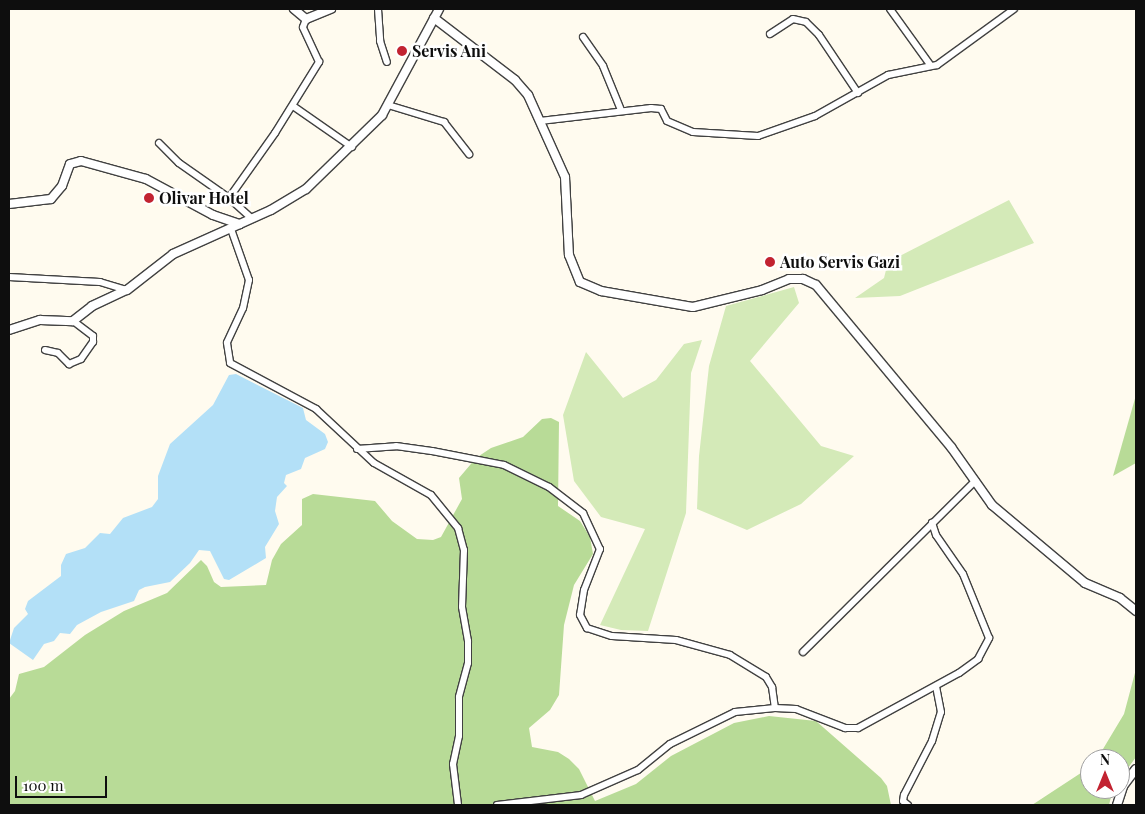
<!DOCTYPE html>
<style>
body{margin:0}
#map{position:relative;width:1145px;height:814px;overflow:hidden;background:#fffbef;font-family:"Playfair Display",serif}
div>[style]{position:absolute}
.green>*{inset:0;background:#d4eab8}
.forest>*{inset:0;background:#b8db97}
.water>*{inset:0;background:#b3e0f7}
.roads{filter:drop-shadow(1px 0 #414141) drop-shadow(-1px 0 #414141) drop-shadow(0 1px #414141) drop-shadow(0 -1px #414141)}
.minor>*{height:6px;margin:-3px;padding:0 3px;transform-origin:3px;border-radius:3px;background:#fff}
.tertiary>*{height:8px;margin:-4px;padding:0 4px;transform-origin:4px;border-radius:4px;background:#fff}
.dots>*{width:14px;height:14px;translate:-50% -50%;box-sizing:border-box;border:2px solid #fff;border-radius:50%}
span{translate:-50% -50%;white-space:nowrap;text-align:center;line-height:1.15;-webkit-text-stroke:5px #fff;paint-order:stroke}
.poi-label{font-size:16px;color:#0e0e0e;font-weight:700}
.left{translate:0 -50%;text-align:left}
.frame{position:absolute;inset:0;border:10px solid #0e0e0e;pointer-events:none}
.north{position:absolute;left:1080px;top:749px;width:50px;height:50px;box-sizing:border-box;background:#fff;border:1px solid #9f9f9f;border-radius:50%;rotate:0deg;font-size:14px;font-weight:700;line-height:20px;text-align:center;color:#0e0e0e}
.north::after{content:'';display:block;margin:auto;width:18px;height:22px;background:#c22331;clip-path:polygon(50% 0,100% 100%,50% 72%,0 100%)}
.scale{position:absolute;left:15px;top:776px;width:92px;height:22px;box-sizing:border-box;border:2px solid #0e0e0e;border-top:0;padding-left:6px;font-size:15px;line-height:18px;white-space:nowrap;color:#0e0e0e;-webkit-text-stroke:4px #fff;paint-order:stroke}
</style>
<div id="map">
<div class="green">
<div style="clip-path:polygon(1009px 200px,1034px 243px,900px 296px,855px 298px,884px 278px,888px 262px)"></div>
<div style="clip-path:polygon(794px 287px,799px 303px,750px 361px,821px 446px,854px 456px,801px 504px,747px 530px,697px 509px,699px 456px,709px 366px,726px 306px)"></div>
<div style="clip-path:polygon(702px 340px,691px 373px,686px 513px,648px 631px,621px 630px,600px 625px,645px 529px,601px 517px,574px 481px,563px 415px,586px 352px,623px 398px,656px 380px,684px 344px)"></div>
</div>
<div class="forest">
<div style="clip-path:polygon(1136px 395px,1136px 463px,1113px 476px)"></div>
<div style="clip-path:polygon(551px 418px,559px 422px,558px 506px,580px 521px,590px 537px,593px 554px,574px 585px,564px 625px,559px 695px,550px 710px,529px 728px,532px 747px,558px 752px,569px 759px,579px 769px,595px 801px,636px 784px,671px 756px,734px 723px,769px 716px,816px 721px,881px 778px,887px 786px,891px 805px,9px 805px,9px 699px,15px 691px,19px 674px,44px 667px,85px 635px,124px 611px,167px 593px,201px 560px,207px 566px,214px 582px,221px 587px,266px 585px,272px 560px,281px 544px,302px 525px,302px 499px,313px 494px,375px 501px,392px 521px,417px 539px,433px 540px,441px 537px,462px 499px,459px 478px,476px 458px,491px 448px,523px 437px,542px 419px)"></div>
<div style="clip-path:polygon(1136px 669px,1136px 757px,1120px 779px,1120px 759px,1097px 759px,1124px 714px)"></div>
<div style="clip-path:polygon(1090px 767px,1090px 789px,1113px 789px,1109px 805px,1032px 805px)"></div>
</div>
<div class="water">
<div style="clip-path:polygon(236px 374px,303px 408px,306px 420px,325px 434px,328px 442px,325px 449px,305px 458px,301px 469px,286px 475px,284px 483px,287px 486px,277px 497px,275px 511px,279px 524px,265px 547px,266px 558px,229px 580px,224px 579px,210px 551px,199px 550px,190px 563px,170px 582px,145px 587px,139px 590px,134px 601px,101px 612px,77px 625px,70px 634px,60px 633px,54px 641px,44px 644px,33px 660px,9px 643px,14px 628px,28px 614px,25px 609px,28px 601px,61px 576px,61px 565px,66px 554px,85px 548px,100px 533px,110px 534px,123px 518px,152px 507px,158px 499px,158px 476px,170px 444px,213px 405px,229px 375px)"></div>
</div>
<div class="roads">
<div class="minor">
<div style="left:378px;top:9px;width:32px;rotate:86deg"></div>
<div style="left:380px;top:41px;width:22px;rotate:72deg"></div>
<div style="left:890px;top:9px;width:70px;rotate:54.3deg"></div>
<div style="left:770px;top:34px;width:27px;rotate:-33deg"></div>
<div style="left:793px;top:19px;width:13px;rotate:13deg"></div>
<div style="left:806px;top:22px;width:18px;rotate:45deg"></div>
<div style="left:819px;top:35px;width:70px;rotate:56.1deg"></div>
<div style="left:583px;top:37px;width:35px;rotate:55deg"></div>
<div style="left:603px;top:66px;width:48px;rotate:67.8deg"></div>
<div style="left:388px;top:105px;width:59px;rotate:16.9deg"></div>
<div style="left:444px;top:122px;width:41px;rotate:52deg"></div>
<div style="left:293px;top:106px;width:72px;rotate:34.8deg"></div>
<div style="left:540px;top:121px;width:112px;rotate:-6.7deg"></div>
<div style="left:651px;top:108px;width:10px;rotate:6deg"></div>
<div style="left:661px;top:109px;width:13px;rotate:63deg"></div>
<div style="left:667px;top:121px;width:28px;rotate:23deg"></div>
<div style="left:693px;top:132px;width:65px;rotate:3.5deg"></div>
<div style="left:758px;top:136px;width:60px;rotate:-19.3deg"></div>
<div style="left:815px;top:116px;width:84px;rotate:-29.3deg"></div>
<div style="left:888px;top:75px;width:50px;rotate:-11.5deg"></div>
<div style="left:937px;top:65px;width:95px;rotate:-36deg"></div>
<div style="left:159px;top:143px;width:28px;rotate:45deg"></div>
<div style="left:179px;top:163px;width:61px;rotate:35deg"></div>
<div style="left:229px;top:198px;width:31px;rotate:42deg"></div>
<div style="left:229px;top:198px;width:80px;rotate:-54.7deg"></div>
<div style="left:275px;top:133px;width:84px;rotate:-58.2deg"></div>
<div style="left:319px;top:62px;width:38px;rotate:-115deg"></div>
<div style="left:303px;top:27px;width:9px;rotate:-69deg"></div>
<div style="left:231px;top:229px;width:54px;rotate:70.6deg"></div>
<div style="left:249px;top:280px;width:29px;rotate:102deg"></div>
<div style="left:243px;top:308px;width:38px;rotate:115deg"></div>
<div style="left:227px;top:343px;width:20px;rotate:81deg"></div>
<div style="left:230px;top:363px;width:98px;rotate:28.1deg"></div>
<div style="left:316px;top:409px;width:79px;rotate:43deg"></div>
<div style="left:374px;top:463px;width:65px;rotate:29.3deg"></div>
<div style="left:431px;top:495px;width:43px;rotate:50.7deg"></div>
<div style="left:458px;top:528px;width:23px;rotate:75deg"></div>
<div style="left:464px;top:550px;width:57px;rotate:92deg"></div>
<div style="left:462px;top:607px;width:35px;rotate:80deg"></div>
<div style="left:468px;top:641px;width:22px;rotate:90deg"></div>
<div style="left:468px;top:663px;width:35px;rotate:105deg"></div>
<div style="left:459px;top:697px;width:39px;rotate:90deg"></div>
<div style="left:459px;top:736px;width:29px;rotate:102deg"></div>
<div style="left:453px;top:764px;width:41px;rotate:83deg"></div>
<div style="left:9px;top:277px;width:91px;rotate:3.1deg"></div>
<div style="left:100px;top:282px;width:28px;rotate:17deg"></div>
<div style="left:45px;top:350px;width:13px;rotate:13deg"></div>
<div style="left:58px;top:353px;width:16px;rotate:45deg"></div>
<div style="left:69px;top:364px;width:13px;rotate:-23deg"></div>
<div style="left:81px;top:359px;width:21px;rotate:-55deg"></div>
<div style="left:93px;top:342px;width:6px;rotate:-90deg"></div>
<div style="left:93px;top:336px;width:25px;rotate:-143deg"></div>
<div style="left:357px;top:449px;width:39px;rotate:-4deg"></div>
<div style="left:396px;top:446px;width:36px;rotate:8deg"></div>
<div style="left:432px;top:451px;width:73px;rotate:11deg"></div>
<div style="left:504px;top:465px;width:50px;rotate:26.1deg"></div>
<div style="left:549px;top:487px;width:43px;rotate:37.4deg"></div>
<div style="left:583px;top:513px;width:40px;rotate:65deg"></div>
<div style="left:600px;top:549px;width:44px;rotate:111.3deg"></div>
<div style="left:584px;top:590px;width:25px;rotate:99deg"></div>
<div style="left:580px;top:615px;width:15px;rotate:62deg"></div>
<div style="left:587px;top:628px;width:26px;rotate:18deg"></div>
<div style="left:612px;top:636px;width:64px;rotate:3.6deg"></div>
<div style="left:676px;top:640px;width:56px;rotate:15.5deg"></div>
<div style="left:730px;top:655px;width:42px;rotate:31.4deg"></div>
<div style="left:766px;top:677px;width:12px;rotate:59deg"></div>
<div style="left:772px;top:687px;width:21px;rotate:82deg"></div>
<div style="left:803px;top:652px;width:243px;rotate:-44.8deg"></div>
<div style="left:497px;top:805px;width:85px;rotate:-6.8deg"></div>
<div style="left:581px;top:795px;width:62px;rotate:-23.7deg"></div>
<div style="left:638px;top:770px;width:41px;rotate:-39.1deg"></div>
<div style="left:670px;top:744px;width:72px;rotate:-26.2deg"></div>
<div style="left:735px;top:712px;width:40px;rotate:-5.7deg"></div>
<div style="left:775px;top:708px;width:21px;rotate:3deg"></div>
<div style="left:796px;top:709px;width:53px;rotate:21.2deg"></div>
<div style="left:845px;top:728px;width:13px"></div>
<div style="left:858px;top:728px;width:115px;rotate:-28.6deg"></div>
<div style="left:959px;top:673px;width:24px;rotate:-36deg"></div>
<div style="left:978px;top:659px;width:24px;rotate:-62deg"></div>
<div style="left:989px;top:638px;width:69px;rotate:-112.1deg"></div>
<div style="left:963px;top:574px;width:47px;rotate:-124.7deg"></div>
<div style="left:936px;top:535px;width:13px;rotate:-108deg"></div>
<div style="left:908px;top:805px;width:6px;rotate:-141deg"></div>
<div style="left:903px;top:801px;width:6px;rotate:-81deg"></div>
<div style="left:904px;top:795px;width:61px;rotate:-62.6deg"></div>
<div style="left:932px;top:741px;width:30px;rotate:-73deg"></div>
<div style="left:941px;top:712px;width:25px;rotate:-101deg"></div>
</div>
<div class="tertiary">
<div style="left:294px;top:9px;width:16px;rotate:40deg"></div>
<div style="left:306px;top:19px;width:27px;rotate:-22deg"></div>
<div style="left:434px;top:18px;width:102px;rotate:37.4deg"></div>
<div style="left:515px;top:80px;width:20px;rotate:49deg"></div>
<div style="left:528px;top:95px;width:90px;rotate:65.7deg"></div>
<div style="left:565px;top:177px;width:78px;rotate:87.1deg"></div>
<div style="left:569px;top:255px;width:29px;rotate:68deg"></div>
<div style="left:580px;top:282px;width:23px;rotate:23deg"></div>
<div style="left:601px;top:291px;width:93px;rotate:9.9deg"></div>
<div style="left:693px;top:307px;width:71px;rotate:-13.8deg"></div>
<div style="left:762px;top:290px;width:29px;rotate:-22deg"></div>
<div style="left:789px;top:279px;width:14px"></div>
<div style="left:803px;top:279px;width:14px;rotate:25deg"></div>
<div style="left:816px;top:285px;width:211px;rotate:50.2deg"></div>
<div style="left:951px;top:447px;width:71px;rotate:54.7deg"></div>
<div style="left:992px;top:505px;width:121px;rotate:40deg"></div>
<div style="left:1085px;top:583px;width:38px;rotate:23deg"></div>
<div style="left:1120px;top:598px;width:21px;rotate:39deg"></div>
<div style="left:9px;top:204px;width:42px;rotate:-6.8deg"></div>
<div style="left:51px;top:199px;width:17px;rotate:-50deg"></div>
<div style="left:62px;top:186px;width:23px;rotate:-70deg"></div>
<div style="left:70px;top:164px;width:11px;rotate:-15deg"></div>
<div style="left:81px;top:161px;width:67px;rotate:15.5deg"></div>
<div style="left:146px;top:179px;width:76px;rotate:28.2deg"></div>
<div style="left:213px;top:215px;width:28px;rotate:19deg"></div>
<div style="left:9px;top:330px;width:33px;rotate:-18deg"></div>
<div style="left:40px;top:320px;width:33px;rotate:2deg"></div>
<div style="left:73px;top:321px;width:24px;rotate:-38deg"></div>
<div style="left:92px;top:306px;width:38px;rotate:-25deg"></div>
<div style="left:127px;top:290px;width:58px;rotate:-38deg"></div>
<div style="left:173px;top:254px;width:107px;rotate:-24.2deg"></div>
<div style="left:271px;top:210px;width:41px;rotate:-31deg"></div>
<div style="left:306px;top:189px;width:106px;rotate:-44.2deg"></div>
<div style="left:382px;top:115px;width:120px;rotate:-61.7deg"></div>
<div style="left:1117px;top:805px;width:20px;rotate:-72deg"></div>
<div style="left:1123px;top:786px;width:21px;rotate:-53deg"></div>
</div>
</div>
<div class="dots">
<div style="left:402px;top:51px;background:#c22331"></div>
<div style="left:149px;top:198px;background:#c22331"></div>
<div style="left:770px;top:262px;background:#c22331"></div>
</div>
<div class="poi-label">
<span class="left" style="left:412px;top:51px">Servis Ani</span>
<span class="left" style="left:159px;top:198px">Olivar Hotel</span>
<span class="left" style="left:780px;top:262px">Auto Servis Gazi</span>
</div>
<div class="frame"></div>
<div class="north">N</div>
<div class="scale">100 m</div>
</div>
